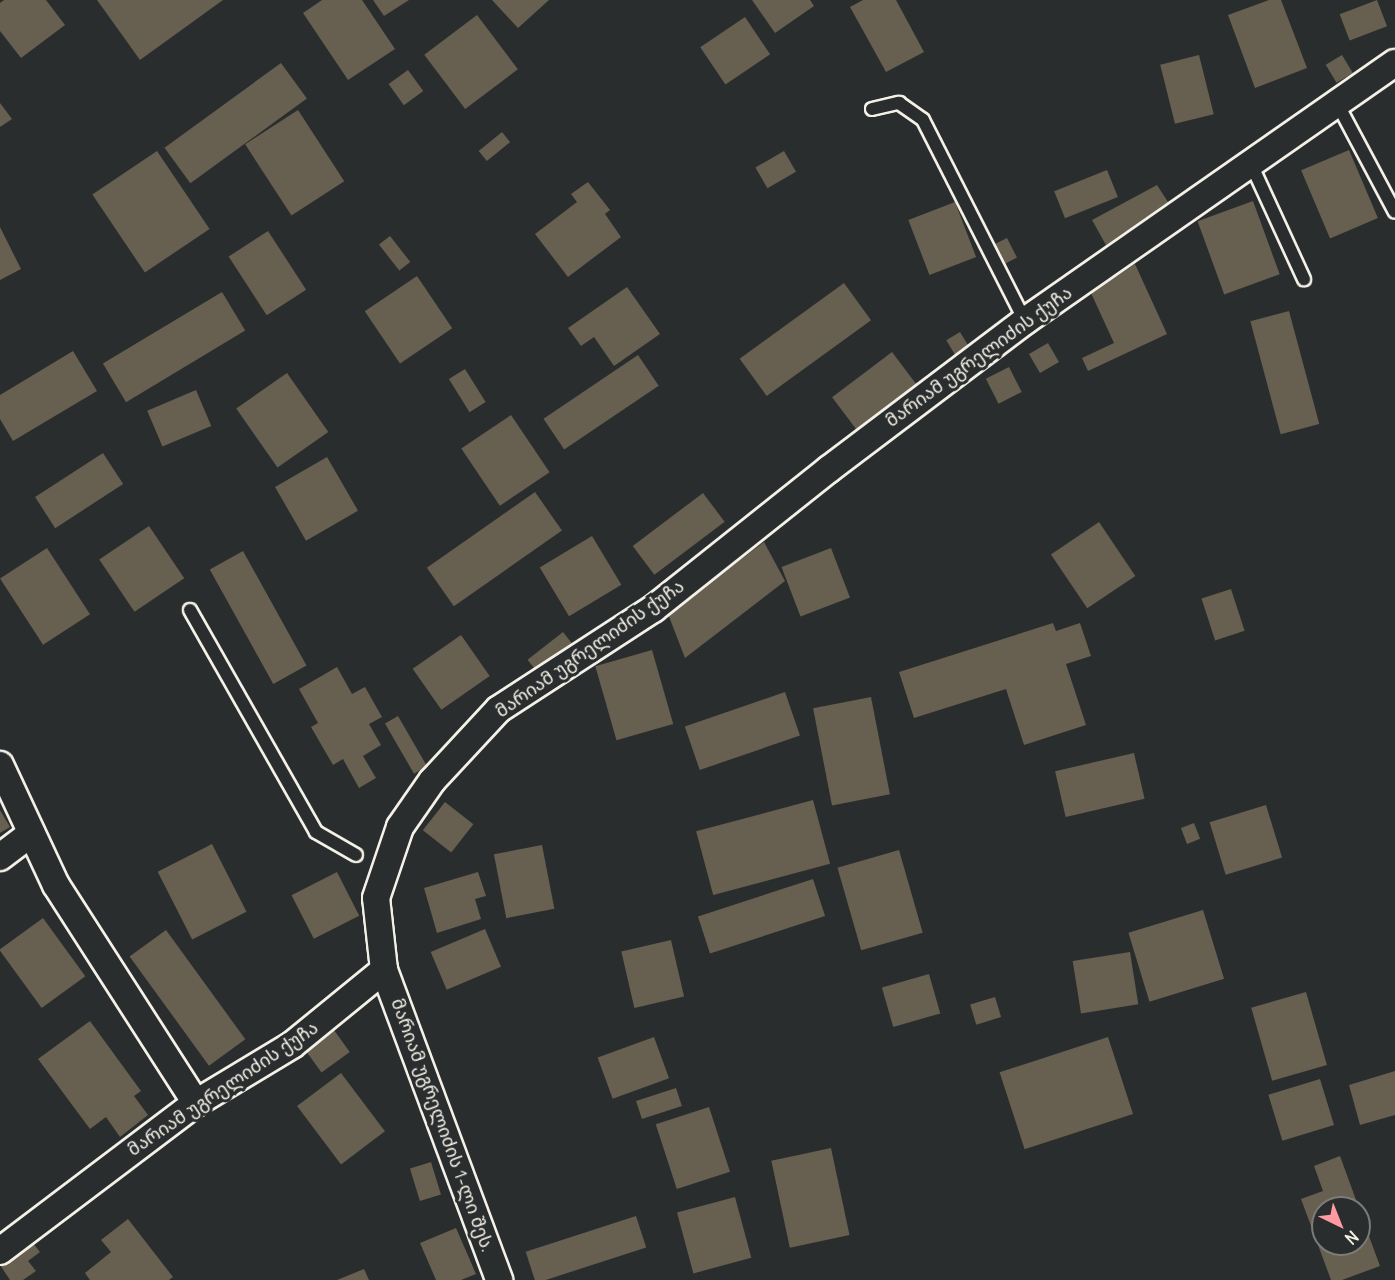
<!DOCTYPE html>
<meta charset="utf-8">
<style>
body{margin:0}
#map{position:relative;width:1395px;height:1280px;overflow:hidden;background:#2a2d2e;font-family:Delius,"Noto Sans Georgian",sans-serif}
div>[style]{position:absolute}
.building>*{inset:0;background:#675f4f;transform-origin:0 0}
.roads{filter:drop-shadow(2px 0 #f4f1e8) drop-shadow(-2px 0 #f4f1e8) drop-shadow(0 2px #f4f1e8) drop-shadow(0 -2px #f4f1e8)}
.service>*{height:12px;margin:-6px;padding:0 6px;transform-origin:6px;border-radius:6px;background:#2a2d2e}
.minor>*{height:26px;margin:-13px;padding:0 13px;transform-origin:13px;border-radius:13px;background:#2a2d2e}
span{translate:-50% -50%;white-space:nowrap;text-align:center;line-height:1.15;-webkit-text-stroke:6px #2a2d2e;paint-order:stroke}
.street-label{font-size:18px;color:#f4f1e8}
.north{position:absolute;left:1311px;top:1196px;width:60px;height:60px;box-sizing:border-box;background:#2a2d2e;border:2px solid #7b7b78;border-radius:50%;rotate:137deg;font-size:16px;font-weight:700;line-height:24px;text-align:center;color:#f4f1e8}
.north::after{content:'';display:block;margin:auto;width:21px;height:27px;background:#ff9aa2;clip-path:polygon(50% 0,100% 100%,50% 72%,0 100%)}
</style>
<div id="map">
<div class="building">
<div style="clip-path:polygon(4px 0,46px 0,65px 25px,21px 58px,0 31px,0 3px)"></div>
<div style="clip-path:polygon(97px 0,223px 0,140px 60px)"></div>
<div style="clip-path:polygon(322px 0,362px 0,395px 49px,348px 80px,303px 13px)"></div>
<div style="clip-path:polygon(373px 0,409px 0,384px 16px)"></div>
<div style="clip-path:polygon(492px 0,549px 0,518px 28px)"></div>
<div style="clip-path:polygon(752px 0,810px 0,814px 6px,775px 33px)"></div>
<div style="clip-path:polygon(863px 0,896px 0,924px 52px,886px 72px,850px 7px)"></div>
<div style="clip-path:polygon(1269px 0,1281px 0,1307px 68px,1255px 88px,1228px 15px)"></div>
<div style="left:1377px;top:0;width:28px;height:40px;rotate:69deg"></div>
<div style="left:477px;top:15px;width:68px;height:66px;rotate:53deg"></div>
<div style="left:745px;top:17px;width:45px;height:54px;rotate:56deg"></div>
<div style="left:1199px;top:55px;width:61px;height:40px;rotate:76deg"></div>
<div style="left:1342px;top:55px;width:21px;height:19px;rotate:59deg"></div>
<div style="left:281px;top:63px;width:44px;height:144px;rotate:54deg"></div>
<div style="left:408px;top:70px;width:26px;height:24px;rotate:54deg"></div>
<div style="clip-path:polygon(0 103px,12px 119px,0 127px)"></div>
<div style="left:298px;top:110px;width:85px;height:63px;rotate:57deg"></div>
<div style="left:502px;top:132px;width:13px;height:30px;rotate:51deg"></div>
<div style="left:1349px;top:150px;width:74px;height:52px;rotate:67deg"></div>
<div style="left:157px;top:151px;width:94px;height:78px;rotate:56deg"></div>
<div style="left:784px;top:151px;width:24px;height:33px;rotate:60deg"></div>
<div style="left:1107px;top:170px;width:29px;height:57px;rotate:68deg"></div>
<div style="clip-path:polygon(588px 182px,610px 210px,605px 214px,621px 237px,568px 277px,535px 234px,577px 202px,571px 194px)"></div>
<div style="clip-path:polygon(1157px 185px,1168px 202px,1106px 245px,1092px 220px)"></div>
<div style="left:1253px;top:201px;width:78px;height:59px;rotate:70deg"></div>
<div style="left:955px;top:202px;width:59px;height:50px;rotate:69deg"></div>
<div style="clip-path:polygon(0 227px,21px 269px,0 280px)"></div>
<div style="left:268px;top:231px;width:70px;height:47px;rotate:57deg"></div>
<div style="left:390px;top:236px;width:33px;height:14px;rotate:52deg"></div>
<div style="left:1007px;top:238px;width:22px;height:14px;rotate:63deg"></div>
<div style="clip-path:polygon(1135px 264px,1167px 334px,1088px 371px,1082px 358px,1114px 343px,1091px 293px)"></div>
<div style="left:417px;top:276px;width:63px;height:63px;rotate:56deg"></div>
<div style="left:844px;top:283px;width:46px;height:129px;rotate:54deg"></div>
<div style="clip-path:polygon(627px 287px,660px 334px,614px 366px,594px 337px,581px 346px,568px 328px)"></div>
<div style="left:222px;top:292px;width:45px;height:139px;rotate:59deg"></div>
<div style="left:1289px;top:311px;width:117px;height:40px;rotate:75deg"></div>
<div style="left:960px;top:332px;width:17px;height:16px;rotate:59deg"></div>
<div style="left:1048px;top:343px;width:22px;height:22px;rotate:60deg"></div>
<div style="clip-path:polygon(73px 351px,97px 391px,13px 441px,0 419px,0 395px)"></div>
<div style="left:892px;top:352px;width:41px;height:75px;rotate:53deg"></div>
<div style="left:638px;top:355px;width:37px;height:114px;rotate:56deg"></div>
<div style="left:1009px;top:367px;width:28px;height:26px;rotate:63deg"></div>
<div style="left:465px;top:369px;width:39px;height:19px;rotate:58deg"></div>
<div style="left:287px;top:373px;width:72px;height:62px;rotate:55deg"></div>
<div style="left:196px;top:390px;width:39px;height:53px;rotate:67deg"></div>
<div style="left:511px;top:415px;width:69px;height:60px;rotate:56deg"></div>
<div style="left:103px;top:453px;width:37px;height:81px;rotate:57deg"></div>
<div style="left:327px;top:457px;width:62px;height:60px;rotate:60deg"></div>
<div style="left:535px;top:492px;width:47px;height:132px;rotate:55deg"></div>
<div style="left:703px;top:493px;width:36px;height:88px;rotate:53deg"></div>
<div style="left:1099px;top:522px;width:65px;height:58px;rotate:56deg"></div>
<div style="left:149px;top:526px;width:63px;height:60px;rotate:56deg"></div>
<div style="left:592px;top:536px;width:57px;height:61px;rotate:59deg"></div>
<div style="clip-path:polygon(764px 542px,785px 581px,685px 658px,668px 614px)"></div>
<div style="left:47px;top:548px;width:79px;height:56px;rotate:57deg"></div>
<div style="left:831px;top:548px;width:53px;height:53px;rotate:69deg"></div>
<div style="left:243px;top:551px;width:131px;height:38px;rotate:61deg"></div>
<div style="left:1231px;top:589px;width:44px;height:31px;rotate:72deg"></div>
<div style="clip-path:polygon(1053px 623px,1056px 631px,1080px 623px,1091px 656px,1066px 664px,1086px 725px,1024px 745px,1006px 689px,914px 718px,899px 672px)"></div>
<div style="left:563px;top:632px;width:16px;height:45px;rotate:52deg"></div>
<div style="left:461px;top:635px;width:50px;height:59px;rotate:55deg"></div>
<div style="left:652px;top:650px;width:77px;height:59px;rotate:74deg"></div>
<div style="clip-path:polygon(337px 667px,352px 694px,365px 687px,382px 717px,369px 724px,381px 745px,363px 756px,376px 778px,359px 788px,343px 759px,333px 765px,311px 727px,318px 723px,299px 689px)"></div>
<div style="left:785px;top:692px;width:46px;height:106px;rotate:71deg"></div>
<div style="left:871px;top:697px;width:99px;height:59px;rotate:79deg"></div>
<div style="left:398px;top:716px;width:58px;height:15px;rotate:60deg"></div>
<div style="left:1134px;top:753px;width:47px;height:81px;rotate:77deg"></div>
<div style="left:813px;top:800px;width:66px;height:121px;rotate:75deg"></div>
<div style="left:445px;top:802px;width:36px;height:36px;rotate:38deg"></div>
<div style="left:1266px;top:805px;width:55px;height:59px;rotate:73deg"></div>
<div style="clip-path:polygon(0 810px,10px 827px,0 833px)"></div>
<div style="left:1194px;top:823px;width:17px;height:14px;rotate:69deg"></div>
<div style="left:212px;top:844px;width:76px;height:61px;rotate:63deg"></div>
<div style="left:542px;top:845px;width:65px;height:49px;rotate:79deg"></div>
<div style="left:899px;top:850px;width:86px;height:64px;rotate:74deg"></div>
<div style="left:337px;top:872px;width:49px;height:51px;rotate:63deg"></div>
<div style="clip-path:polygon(478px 872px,486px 896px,475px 899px,481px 919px,437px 933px,424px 888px)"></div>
<div style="left:813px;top:879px;width:39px;height:121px;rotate:72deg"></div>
<div style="left:1203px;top:910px;width:72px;height:78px;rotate:73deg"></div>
<div style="left:43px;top:918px;width:72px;height:54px;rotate:54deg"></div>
<div style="left:485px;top:929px;width:41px;height:59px;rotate:67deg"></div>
<div style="left:166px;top:930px;width:135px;height:45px;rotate:54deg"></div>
<div style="left:671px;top:940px;width:58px;height:51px;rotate:77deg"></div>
<div style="left:1130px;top:952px;width:53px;height:58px;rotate:81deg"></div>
<div style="left:929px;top:974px;width:41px;height:49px;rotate:74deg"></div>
<div style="left:1306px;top:992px;width:76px;height:57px;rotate:74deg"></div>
<div style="left:995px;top:997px;width:21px;height:26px;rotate:73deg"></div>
<div style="clip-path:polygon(90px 1021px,141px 1091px,134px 1096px,148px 1115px,120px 1137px,106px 1117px,90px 1129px,38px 1059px)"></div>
<div style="left:331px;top:1026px;width:32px;height:35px;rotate:54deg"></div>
<div style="left:654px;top:1037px;width:44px;height:60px;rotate:70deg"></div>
<div style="left:1108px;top:1037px;width:81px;height:114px;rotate:72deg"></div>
<div style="clip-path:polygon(1395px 1071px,1395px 1115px,1360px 1125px,1349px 1085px)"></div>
<div style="left:341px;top:1073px;width:73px;height:55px;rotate:53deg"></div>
<div style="left:1320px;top:1079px;width:48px;height:54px;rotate:73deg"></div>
<div style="left:676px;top:1088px;width:19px;height:42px;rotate:72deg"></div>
<div style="left:709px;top:1107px;width:68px;height:56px;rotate:72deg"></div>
<div style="left:831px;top:1148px;width:89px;height:61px;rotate:78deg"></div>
<div style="clip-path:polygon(1340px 1156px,1359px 1208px,1323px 1208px,1323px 1244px,1359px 1244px,1359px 1209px,1380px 1266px,1342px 1280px,1331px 1280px,1301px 1199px,1323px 1191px,1314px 1166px)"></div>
<div style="left:431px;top:1162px;width:34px;height:22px;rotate:73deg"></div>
<div style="left:735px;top:1197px;width:63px;height:60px;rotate:75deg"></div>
<div style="left:636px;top:1216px;width:33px;height:116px;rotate:72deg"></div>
<div style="clip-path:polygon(128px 1219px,173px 1277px,169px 1280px,90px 1280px,85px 1273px,111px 1252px,101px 1240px)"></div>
<div style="clip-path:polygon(456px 1228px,476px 1274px,461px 1280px,436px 1280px,420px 1243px)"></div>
<div style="clip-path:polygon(32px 1242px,40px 1252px,28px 1261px,36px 1271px,23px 1280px,10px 1280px,0 1265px)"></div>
<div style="clip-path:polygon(364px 1269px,369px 1280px,337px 1280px)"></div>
</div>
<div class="roads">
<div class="service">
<div style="left:1337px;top:103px;width:123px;rotate:62deg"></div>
<div style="left:872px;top:109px;width:28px;rotate:-13deg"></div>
<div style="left:899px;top:103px;width:29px;rotate:35deg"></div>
<div style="left:923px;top:120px;width:225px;rotate:63.1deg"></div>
<div style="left:1251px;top:164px;width:127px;rotate:65.3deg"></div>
<div style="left:190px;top:610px;width:255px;rotate:60.4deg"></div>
<div style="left:316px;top:832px;width:46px;rotate:29.9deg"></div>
</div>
<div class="minor">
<div style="left:0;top:765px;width:132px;rotate:65deg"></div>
<div style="left:56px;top:885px;width:259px;rotate:57.3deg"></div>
<div style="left:0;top:857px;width:39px;rotate:-37deg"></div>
<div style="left:384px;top:970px;width:331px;rotate:69.6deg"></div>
<div style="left:0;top:1251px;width:246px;rotate:-37.1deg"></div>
<div style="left:196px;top:1103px;width:112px;rotate:-31.1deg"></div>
<div style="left:292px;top:1045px;width:119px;rotate:-39.2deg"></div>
<div style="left:384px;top:970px;width:72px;rotate:-96.3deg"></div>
<div style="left:376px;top:898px;width:75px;rotate:-71.3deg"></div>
<div style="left:400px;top:827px;width:56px;rotate:-55.2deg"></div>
<div style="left:432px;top:781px;width:98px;rotate:-47.1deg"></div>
<div style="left:499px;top:709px;width:184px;rotate:-33deg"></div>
<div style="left:653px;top:609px;width:225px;rotate:-38.5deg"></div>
<div style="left:829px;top:469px;width:246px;rotate:-37.1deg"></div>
<div style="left:1025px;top:321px;width:451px;rotate:-34.9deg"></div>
</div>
</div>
<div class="street-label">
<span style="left:979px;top:357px;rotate:-36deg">მარიამ უგრელიძის ქუჩა</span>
<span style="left:590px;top:649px;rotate:-35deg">მარიამ უგრელიძის ქუჩა</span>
<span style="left:223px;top:1089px;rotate:-34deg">მარიამ უგრელიძის ქუჩა</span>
<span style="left:442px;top:1125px;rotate:70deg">მარიამ უგრელიძის 1-ლი შეს.</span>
</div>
<div class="north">N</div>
</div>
